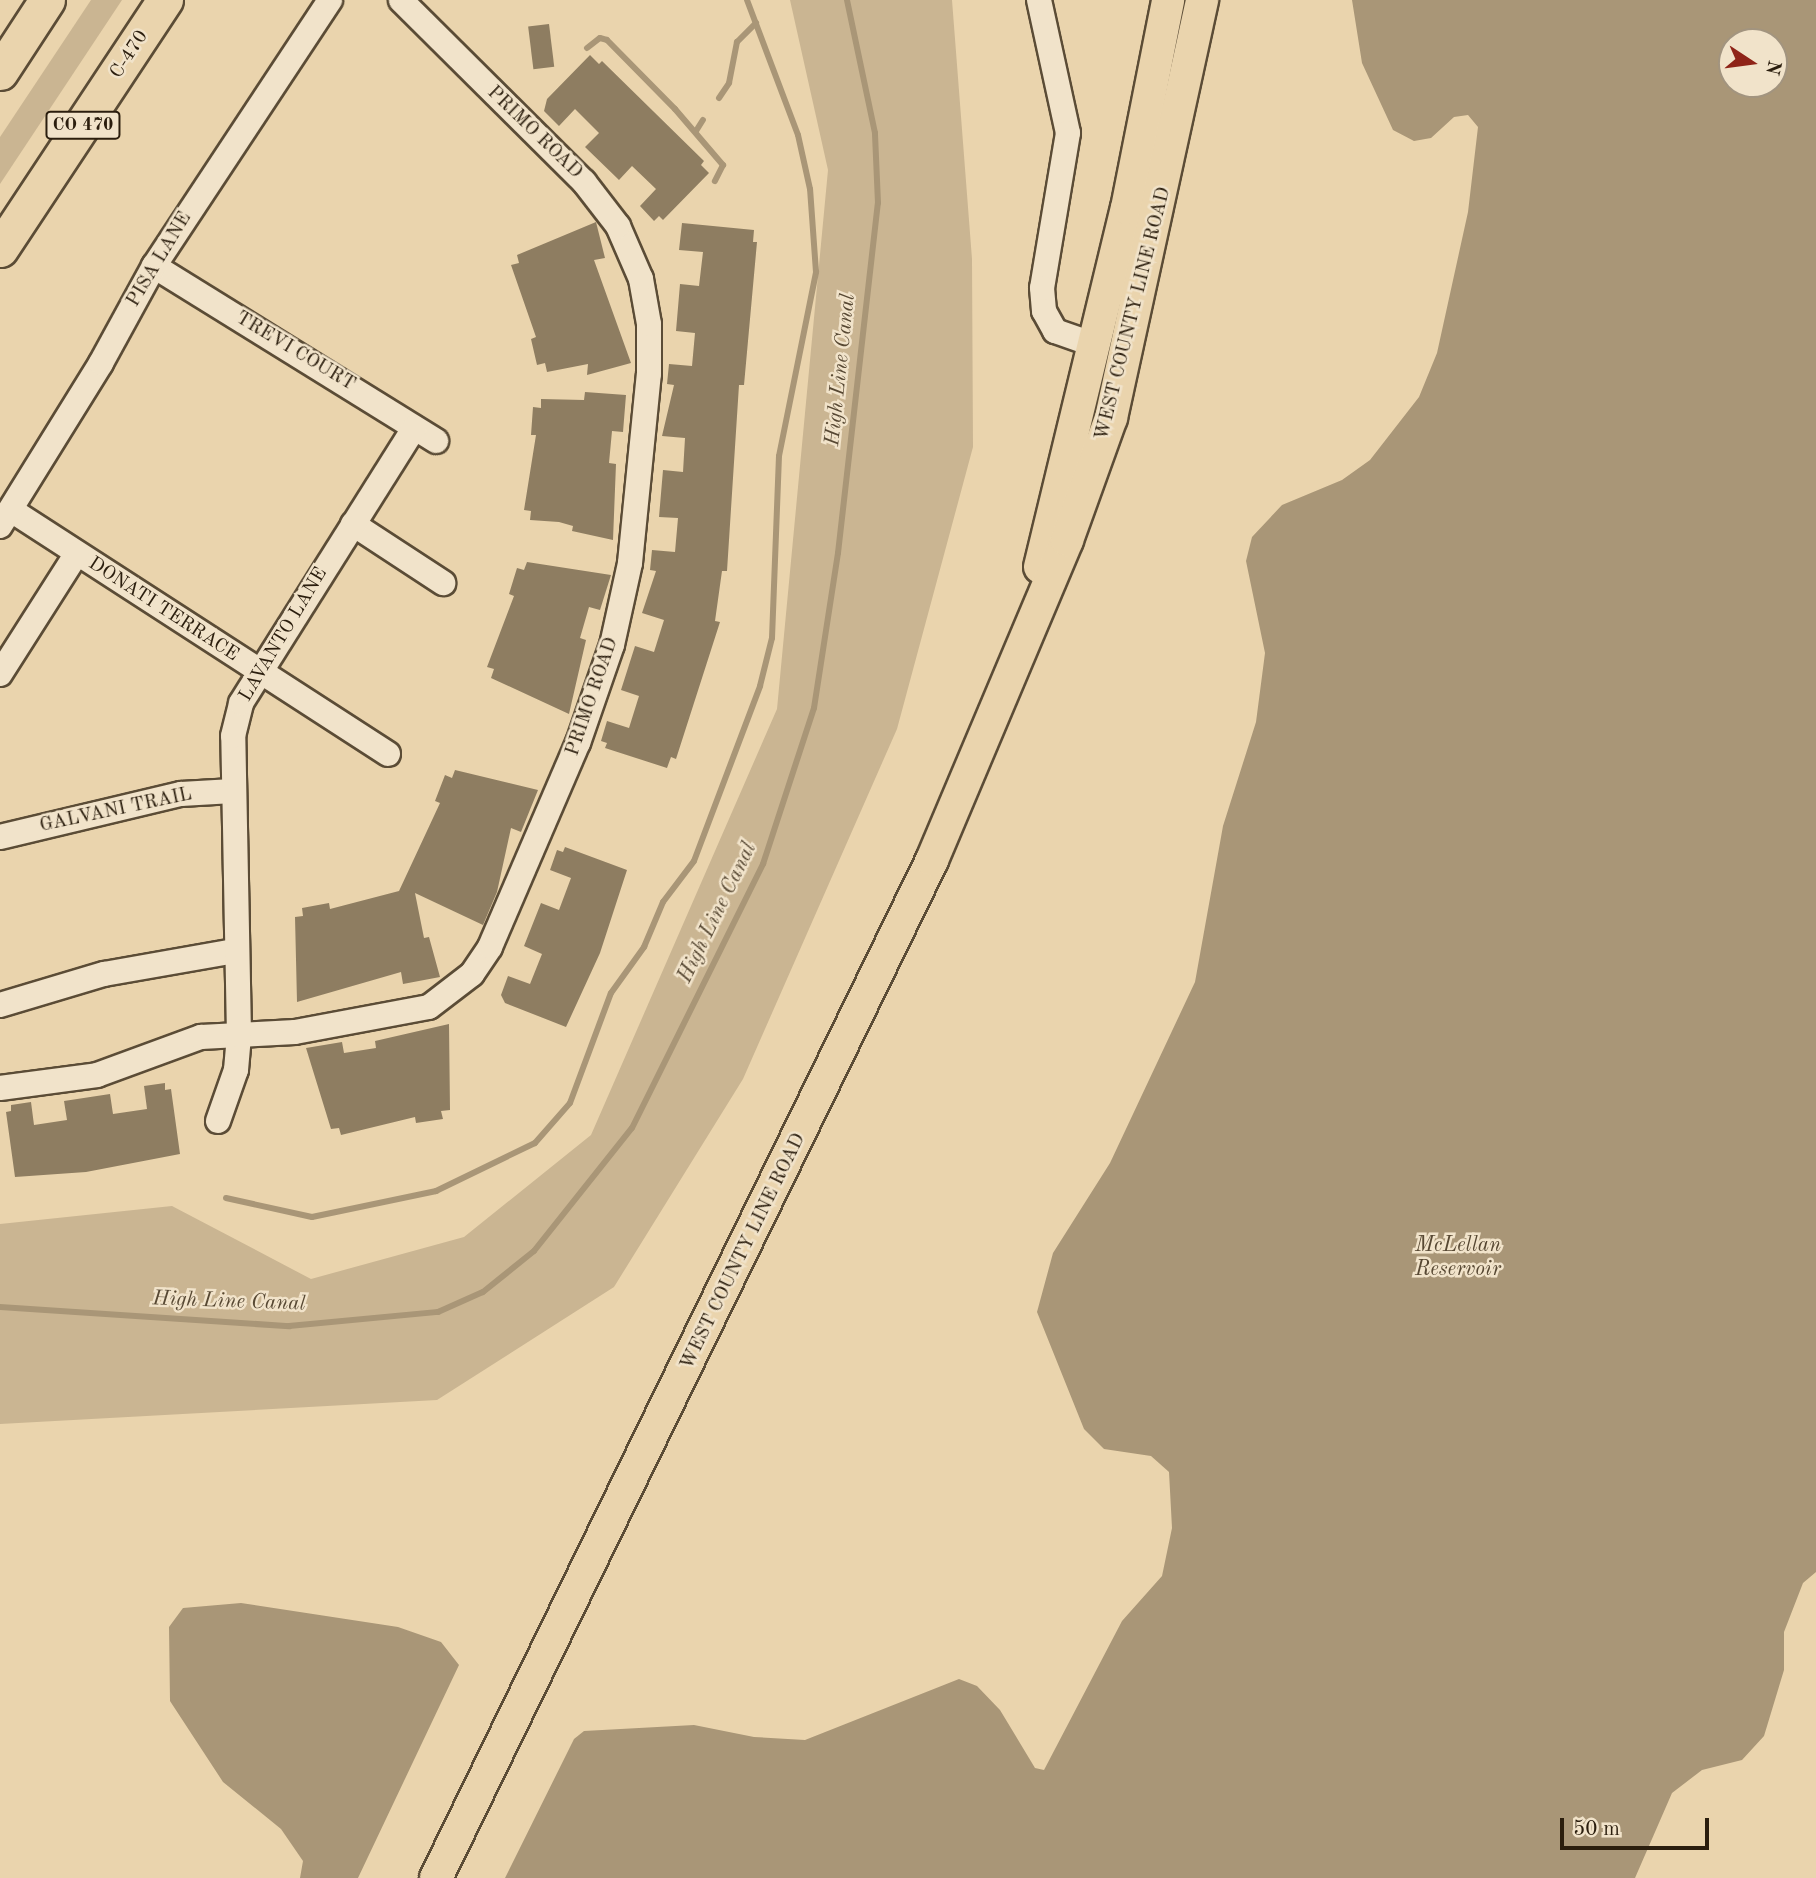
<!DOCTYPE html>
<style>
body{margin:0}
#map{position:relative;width:1816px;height:1878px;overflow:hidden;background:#ead4ad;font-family:"Old Standard TT",serif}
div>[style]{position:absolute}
.green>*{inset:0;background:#cab592}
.water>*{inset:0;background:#a99677}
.stream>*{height:6px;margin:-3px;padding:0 3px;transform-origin:3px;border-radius:3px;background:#a99677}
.building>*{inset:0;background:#8e7d61;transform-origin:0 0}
.roads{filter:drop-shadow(2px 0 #5b4c36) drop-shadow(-2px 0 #5b4c36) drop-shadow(0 2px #5b4c36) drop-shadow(0 -2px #5b4c36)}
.minor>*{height:24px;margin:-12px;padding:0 12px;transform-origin:12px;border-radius:12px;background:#f1e3ca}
.major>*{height:32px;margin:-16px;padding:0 16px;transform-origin:16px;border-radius:16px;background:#ead4ad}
.highway>*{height:35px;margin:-17.5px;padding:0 17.5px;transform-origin:17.5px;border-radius:17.5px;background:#ead4ad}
span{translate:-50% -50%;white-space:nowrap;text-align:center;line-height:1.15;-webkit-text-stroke:5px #f1e3ca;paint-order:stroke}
.shield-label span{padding:2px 5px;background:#f1e3ca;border:2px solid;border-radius:5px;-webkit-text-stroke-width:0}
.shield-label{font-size:18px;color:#2b1e0e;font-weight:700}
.street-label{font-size:19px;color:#2b1e0e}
.water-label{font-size:21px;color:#574833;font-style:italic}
.north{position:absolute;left:1718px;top:28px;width:70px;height:70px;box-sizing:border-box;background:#f1e3ca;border:2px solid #a2947f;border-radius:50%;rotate:103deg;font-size:19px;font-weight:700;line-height:28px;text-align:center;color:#2b1e0e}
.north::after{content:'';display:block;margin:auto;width:24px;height:32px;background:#8f2418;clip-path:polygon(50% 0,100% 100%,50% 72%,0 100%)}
.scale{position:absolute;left:1560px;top:1818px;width:149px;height:32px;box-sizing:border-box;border:4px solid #2b1e0e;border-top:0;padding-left:9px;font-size:21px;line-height:24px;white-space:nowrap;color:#2b1e0e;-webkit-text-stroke:5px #f1e3ca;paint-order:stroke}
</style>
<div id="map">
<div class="green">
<div style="clip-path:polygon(91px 0,122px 0,0 184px,0 137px)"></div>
<div style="clip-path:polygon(790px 0,952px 0,972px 259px,973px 447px,897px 729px,743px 1079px,614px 1287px,437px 1400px,0 1424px,0 1224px,172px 1206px,311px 1279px,464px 1237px,591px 1135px,777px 709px,828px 170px)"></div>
</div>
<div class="water">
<div style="clip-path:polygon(evenodd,1352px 0,1816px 0,1816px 1572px,1803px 1583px,1784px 1632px,1784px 1670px,1764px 1736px,1742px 1760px,1702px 1770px,1672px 1793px,1635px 1878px,505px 1878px,574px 1739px,584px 1731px,694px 1725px,754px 1737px,805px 1740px,959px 1679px,977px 1686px,1000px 1710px,1035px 1768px,1044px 1770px,1122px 1621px,1162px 1576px,1172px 1528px,1169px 1472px,1151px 1456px,1104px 1449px,1084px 1429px,1037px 1312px,1053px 1253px,1110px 1163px,1195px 982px,1223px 826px,1256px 722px,1265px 653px,1246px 561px,1252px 537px,1282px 505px,1342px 480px,1370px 460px,1419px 397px,1437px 353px,1468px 212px,1478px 127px,1468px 115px,1454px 117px,1431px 138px,1414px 141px,1393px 130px,1362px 63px,1352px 0,1774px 42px,1774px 84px,1732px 84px,1732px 42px,1774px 42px)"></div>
<div style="clip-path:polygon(241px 1603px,398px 1627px,441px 1642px,459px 1665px,358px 1878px,300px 1878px,303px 1861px,281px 1829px,223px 1782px,170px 1701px,169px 1627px,183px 1608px)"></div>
</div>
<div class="stream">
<div style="left:587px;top:48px;width:16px;rotate:-38deg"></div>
<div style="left:600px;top:38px;width:7px;rotate:16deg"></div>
<div style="left:607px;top:40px;width:97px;rotate:45.4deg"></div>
<div style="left:675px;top:109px;width:74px;rotate:49.4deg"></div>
<div style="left:723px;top:165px;width:18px;rotate:117deg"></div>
<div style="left:719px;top:98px;width:18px;rotate:-56deg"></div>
<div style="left:729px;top:83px;width:42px;rotate:-79deg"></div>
<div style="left:737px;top:42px;width:27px;rotate:-45deg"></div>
<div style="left:696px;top:131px;width:13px;rotate:-58deg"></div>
<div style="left:226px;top:1198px;width:88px;rotate:12.5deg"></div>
<div style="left:312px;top:1217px;width:127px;rotate:-11.8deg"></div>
<div style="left:436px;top:1191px;width:110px;rotate:-25.9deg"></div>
<div style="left:535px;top:1143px;width:53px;rotate:-48.8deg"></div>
<div style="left:570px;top:1103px;width:117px;rotate:-69.6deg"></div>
<div style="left:611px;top:993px;width:57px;rotate:-54.3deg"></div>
<div style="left:644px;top:947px;width:49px;rotate:-67.1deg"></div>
<div style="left:663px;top:902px;width:51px;rotate:-52.9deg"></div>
<div style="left:694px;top:861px;width:187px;rotate:-69.3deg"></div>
<div style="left:760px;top:686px;width:49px;rotate:-76deg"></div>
<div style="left:772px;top:638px;width:182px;rotate:-87.8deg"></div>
<div style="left:779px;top:456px;width:188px;rotate:-78.6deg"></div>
<div style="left:816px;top:272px;width:83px;rotate:-94.1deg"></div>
<div style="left:810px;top:189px;width:55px;rotate:-102.5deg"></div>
<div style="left:798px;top:135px;width:144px;rotate:-110.7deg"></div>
<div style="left:0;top:1307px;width:290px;rotate:3.8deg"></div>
<div style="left:289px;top:1326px;width:150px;rotate:-5.4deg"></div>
<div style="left:438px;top:1312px;width:49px;rotate:-24deg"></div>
<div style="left:483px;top:1292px;width:65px;rotate:-38.8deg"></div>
<div style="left:534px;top:1251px;width:157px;rotate:-51.5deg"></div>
<div style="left:632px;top:1128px;width:295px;rotate:-63.6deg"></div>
<div style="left:763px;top:864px;width:164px;rotate:-71.9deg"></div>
<div style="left:814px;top:708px;width:157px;rotate:-81.2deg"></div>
<div style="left:838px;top:553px;width:352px;rotate:-83.5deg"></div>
<div style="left:878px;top:203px;width:70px;rotate:-92.5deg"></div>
<div style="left:875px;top:133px;width:136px;rotate:-101.9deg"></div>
</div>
<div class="building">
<div style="left:549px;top:24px;width:43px;height:21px;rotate:83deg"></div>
<div style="clip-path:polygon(590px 55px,599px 64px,602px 61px,704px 161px,701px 165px,709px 173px,663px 220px,659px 216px,654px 221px,640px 206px,656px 189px,632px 166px,619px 180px,585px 147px,599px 133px,575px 109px,559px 126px,544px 111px,547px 99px)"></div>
<div style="clip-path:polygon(596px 222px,605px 258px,594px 260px,631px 363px,587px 375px,588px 364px,547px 372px,545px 363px,537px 365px,531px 339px,536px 337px,511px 265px,519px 263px,517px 255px)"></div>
<div style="clip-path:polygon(682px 223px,754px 230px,753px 242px,757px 242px,744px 385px,739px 385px,727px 571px,722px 571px,715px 621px,720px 622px,676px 759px,671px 757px,667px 768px,605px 748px,607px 743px,601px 741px,607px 721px,629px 728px,639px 696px,621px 690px,635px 646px,654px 652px,664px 620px,642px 613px,656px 571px,650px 570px,652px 550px,675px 552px,678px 518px,659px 517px,663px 470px,683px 472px,685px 438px,662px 436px,674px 385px,667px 384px,669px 364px,692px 366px,695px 333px,676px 331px,680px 284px,699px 286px,703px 252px,679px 250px)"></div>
<div style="clip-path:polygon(585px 392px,626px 395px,623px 432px,612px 431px,609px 463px,616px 464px,613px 540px,572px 531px,573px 526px,559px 522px,530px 520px,531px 511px,524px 510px,536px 435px,531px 435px,533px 407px,541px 408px,541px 399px,584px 400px)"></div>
<div style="clip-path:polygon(527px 562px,611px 575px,600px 610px,589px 607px,580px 638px,586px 640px,569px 714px,491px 678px,494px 669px,487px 667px,514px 596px,509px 594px,517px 568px,524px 570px)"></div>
<div style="clip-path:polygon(455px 770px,538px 790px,521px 832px,511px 828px,497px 892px,483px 925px,415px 893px,424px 938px,429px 937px,440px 977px,403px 984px,401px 972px,297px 1002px,295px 917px,303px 916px,302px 908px,329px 903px,330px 909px,399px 891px,440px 803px,435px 801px,445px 775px,452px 778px)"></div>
<div style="clip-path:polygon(565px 847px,627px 870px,600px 953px,566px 1027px,505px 1003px,501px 995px,508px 976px,530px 984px,542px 954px,524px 946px,541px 903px,559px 910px,571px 878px,550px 870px,557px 850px,563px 852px)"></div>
<div style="clip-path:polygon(449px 1024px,450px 1110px,441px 1111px,443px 1119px,416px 1123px,415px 1117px,341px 1135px,339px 1128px,331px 1129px,306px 1048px,342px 1042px,344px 1053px,376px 1048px,375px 1041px)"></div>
<div style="clip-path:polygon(165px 1083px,165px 1090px,171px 1089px,180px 1154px,86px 1172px,15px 1177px,6px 1112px,11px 1111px,11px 1105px,31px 1102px,34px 1125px,67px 1120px,64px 1101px,110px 1094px,113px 1114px,147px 1109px,144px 1086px)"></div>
</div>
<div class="roads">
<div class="minor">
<div style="left:1039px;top:0;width:136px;rotate:77.7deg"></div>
<div style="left:1068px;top:133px;width:157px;rotate:99.5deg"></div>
<div style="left:1042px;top:288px;width:23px;rotate:85deg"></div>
<div style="left:1044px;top:311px;width:23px;rotate:61deg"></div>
<div style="left:1055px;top:331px;width:42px;rotate:19.3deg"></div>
<div style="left:154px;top:266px;width:332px;rotate:31.8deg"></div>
<div style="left:11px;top:510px;width:449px;rotate:32.9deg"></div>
<div style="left:353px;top:524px;width:108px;rotate:33.2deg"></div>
<div style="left:0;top:526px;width:192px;rotate:-58.2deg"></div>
<div style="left:101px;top:363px;width:111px;rotate:-61.3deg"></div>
<div style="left:154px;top:266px;width:319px;rotate:-56.5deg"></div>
<div style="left:0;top:674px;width:143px;rotate:-57.5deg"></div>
<div style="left:0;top:837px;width:186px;rotate:-13.4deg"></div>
<div style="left:181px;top:794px;width:52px;rotate:-3.3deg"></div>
<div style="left:0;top:1005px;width:109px;rotate:-16.6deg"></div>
<div style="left:104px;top:974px;width:132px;rotate:-10deg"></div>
<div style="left:0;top:1088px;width:98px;rotate:-7.6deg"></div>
<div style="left:97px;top:1075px;width:111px;rotate:-20.1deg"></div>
<div style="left:201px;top:1037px;width:94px;rotate:-3deg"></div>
<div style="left:295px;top:1032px;width:136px;rotate:-10.6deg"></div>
<div style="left:429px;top:1007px;width:54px;rotate:-37.5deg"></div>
<div style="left:472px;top:974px;width:32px;rotate:-56deg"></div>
<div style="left:490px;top:947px;width:222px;rotate:-66.7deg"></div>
<div style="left:578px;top:743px;width:104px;rotate:-70.9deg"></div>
<div style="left:612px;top:645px;width:84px;rotate:-77.6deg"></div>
<div style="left:630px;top:563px;width:190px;rotate:-84.3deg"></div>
<div style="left:649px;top:374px;width:50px;rotate:-90deg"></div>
<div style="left:649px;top:324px;width:46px;rotate:-100.1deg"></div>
<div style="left:641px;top:279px;width:58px;rotate:-113.5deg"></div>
<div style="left:618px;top:226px;width:56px;rotate:-127.7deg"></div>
<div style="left:584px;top:182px;width:258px;rotate:-135.2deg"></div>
<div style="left:218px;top:1121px;width:54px;rotate:-70.6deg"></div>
<div style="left:236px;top:1070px;width:35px;rotate:-85deg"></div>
<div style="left:239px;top:1035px;width:299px;rotate:-91.1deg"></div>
<div style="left:233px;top:736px;width:34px;rotate:-76deg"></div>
<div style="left:241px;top:703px;width:325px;rotate:-57.8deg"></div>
</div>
<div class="major">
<div style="left:1040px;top:567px;width:369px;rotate:-76.4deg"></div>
<div style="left:1127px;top:208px;width:212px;rotate:-78.8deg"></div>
<div style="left:436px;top:1878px;width:1132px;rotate:-64.02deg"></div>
<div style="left:932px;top:860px;width:347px;rotate:-67.1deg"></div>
<div style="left:1067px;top:540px;width:130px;rotate:-70.2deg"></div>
<div style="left:1111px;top:418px;width:428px;rotate:-77.7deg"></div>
</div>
<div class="highway">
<div style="left:0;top:72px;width:86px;rotate:-56.9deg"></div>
<div style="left:0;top:249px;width:299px;rotate:-56.5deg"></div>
</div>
</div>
<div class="shield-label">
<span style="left:83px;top:125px">CO 470</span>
</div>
<div class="street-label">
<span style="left:130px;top:55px;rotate:-57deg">C-470</span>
<span style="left:534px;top:133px;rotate:44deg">PRIMO ROAD</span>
<span style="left:160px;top:260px;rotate:-59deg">PISA LANE</span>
<span style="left:1134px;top:314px;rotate:-76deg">WEST COUNTY LINE ROAD</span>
<span style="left:295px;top:352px;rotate:31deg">TREVI COURT</span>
<span style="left:163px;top:610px;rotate:33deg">DONATI TERRACE</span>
<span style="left:284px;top:635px;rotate:-59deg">LAVANTO LANE</span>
<span style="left:593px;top:697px;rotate:-71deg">PRIMO ROAD</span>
<span style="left:116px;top:811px;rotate:-12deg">GALVANI TRAIL</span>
<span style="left:744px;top:1252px;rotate:-64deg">WEST COUNTY LINE ROAD</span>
</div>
<div class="water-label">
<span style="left:841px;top:370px;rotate:-84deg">High Line Canal</span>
<span style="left:718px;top:913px;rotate:-64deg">High Line Canal</span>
<span style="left:1458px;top:1258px">McLellan<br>Reservoir</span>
<span style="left:229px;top:1302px;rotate:2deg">High Line Canal</span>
</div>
<div class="north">N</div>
<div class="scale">50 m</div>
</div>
